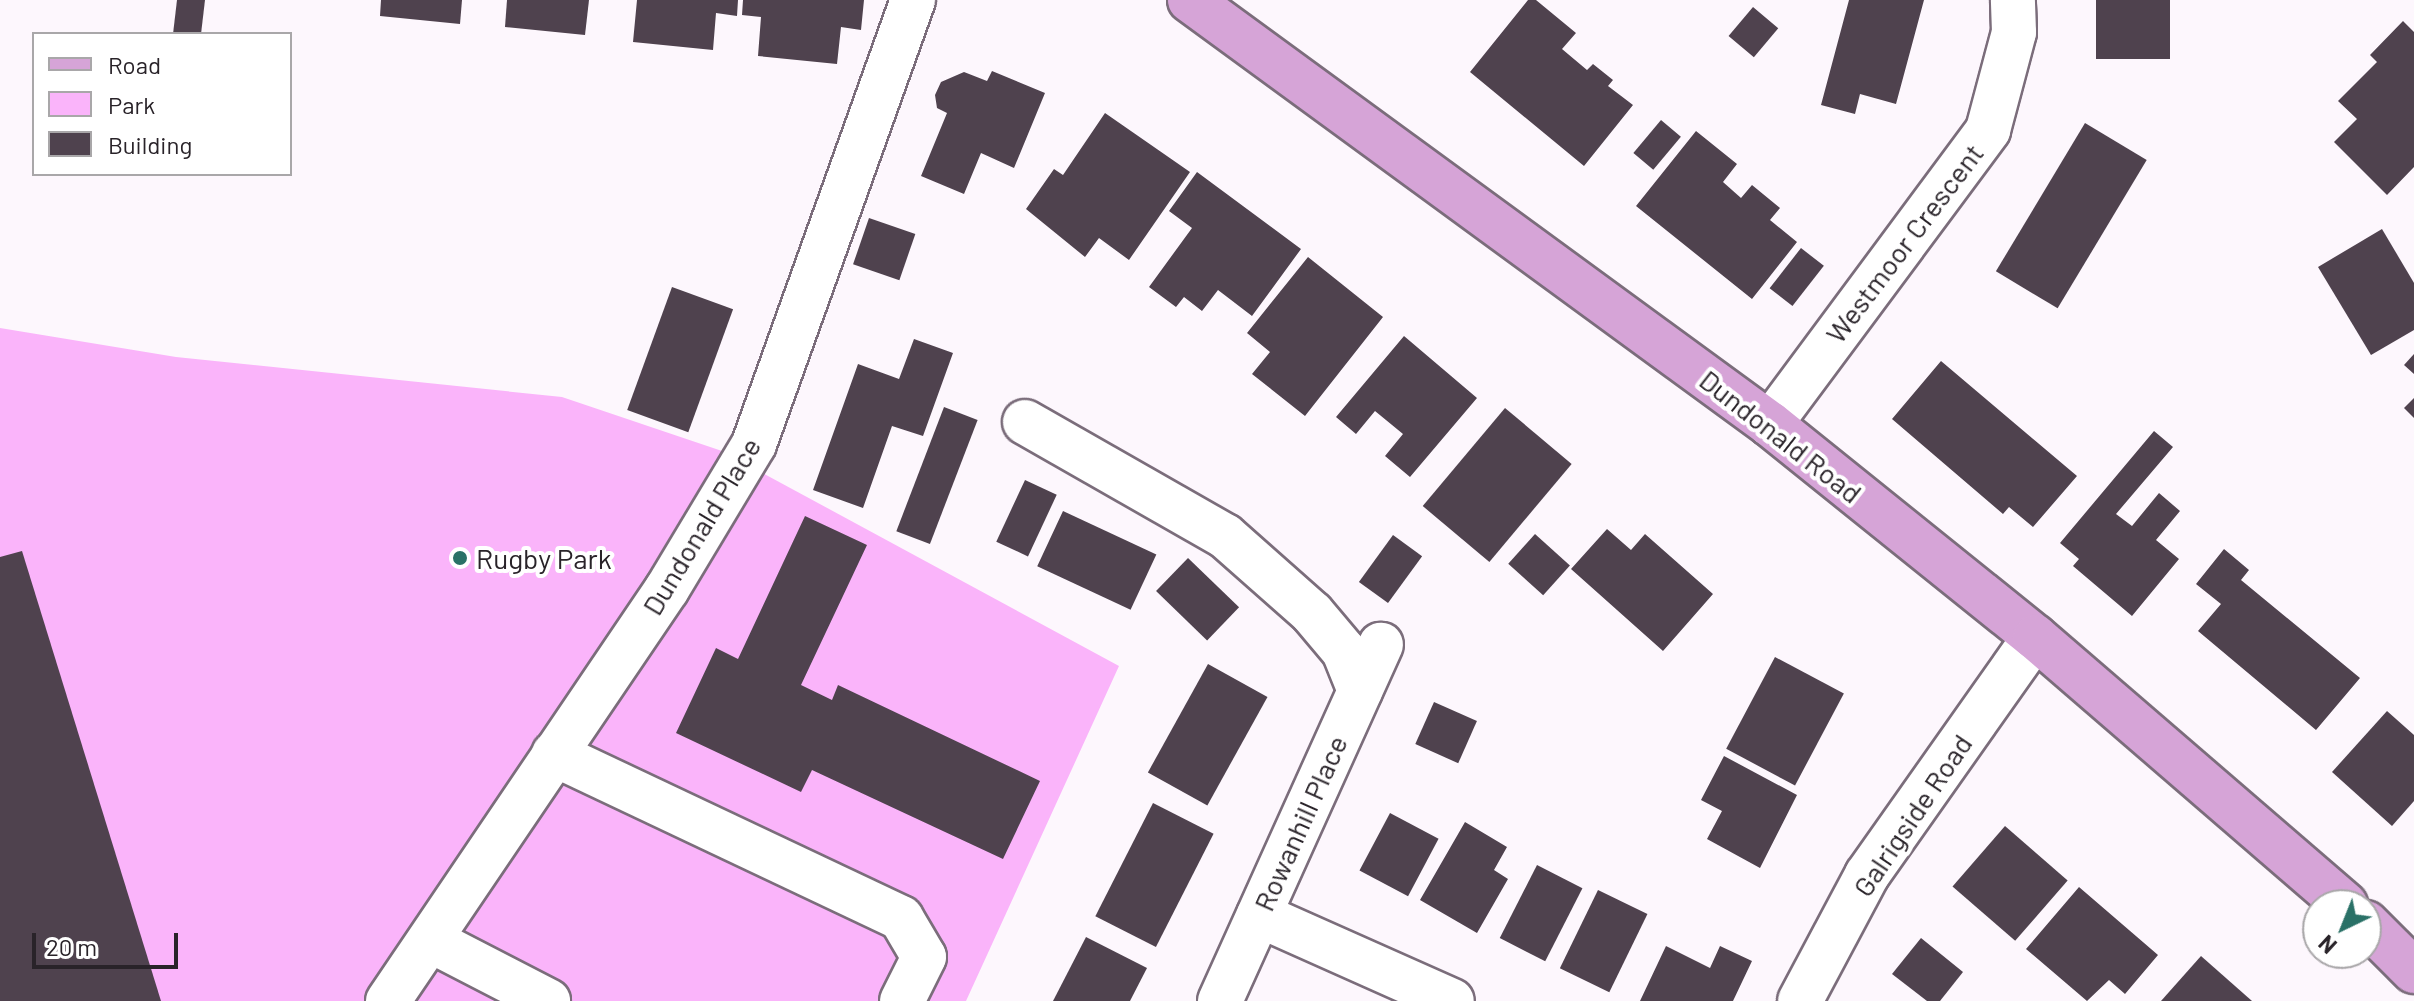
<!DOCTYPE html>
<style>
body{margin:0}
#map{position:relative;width:2414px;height:1001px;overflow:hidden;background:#fdf7fd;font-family:Barlow,sans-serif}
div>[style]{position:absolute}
.green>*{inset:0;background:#fab4fa}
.building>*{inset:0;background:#4f424e;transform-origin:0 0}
.roads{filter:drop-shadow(2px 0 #7b6d7b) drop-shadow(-2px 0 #7b6d7b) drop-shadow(0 2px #7b6d7b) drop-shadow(0 -2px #7b6d7b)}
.minor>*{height:44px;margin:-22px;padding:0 22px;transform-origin:22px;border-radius:22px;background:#fff}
.major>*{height:44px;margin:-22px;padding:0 22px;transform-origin:22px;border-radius:22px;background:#d6a4d7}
.dots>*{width:22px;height:22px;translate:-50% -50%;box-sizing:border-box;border:4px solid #fff;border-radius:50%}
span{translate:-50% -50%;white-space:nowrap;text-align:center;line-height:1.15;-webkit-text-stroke:8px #fff;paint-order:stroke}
.street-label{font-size:28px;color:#292329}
.poi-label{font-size:28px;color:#292329}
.left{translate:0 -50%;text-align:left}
.legend{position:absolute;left:32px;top:32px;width:260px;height:144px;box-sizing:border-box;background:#fff;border:2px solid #a9a7a9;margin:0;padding:10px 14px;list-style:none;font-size:24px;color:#292329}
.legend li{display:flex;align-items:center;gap:16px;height:40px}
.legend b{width:40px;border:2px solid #a9a7a9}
.north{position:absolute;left:2302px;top:889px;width:80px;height:80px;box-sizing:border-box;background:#fff;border:2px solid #a9a7a9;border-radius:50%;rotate:223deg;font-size:22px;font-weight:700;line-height:32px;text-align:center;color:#292329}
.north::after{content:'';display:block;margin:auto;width:28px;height:36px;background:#2a7167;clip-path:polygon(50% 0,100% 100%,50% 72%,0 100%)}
.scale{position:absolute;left:32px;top:933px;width:146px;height:36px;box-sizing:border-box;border:4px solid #292329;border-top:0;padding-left:10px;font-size:24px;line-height:28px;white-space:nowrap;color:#292329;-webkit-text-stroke:6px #fff;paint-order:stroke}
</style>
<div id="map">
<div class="green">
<div style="clip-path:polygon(0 328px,176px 357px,562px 397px,722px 451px,1119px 666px,966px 1001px,0 1001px)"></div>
</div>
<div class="building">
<div style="clip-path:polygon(177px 0,205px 0,201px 34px,173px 34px)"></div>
<div style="clip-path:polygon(381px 0,462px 0,460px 24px,380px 16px)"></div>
<div style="clip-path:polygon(507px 0,589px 0,585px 35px,505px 27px)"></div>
<div style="clip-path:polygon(637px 0,738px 0,737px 16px,716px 13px,713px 50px,633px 42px)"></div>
<div style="clip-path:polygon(743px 0,864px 0,861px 30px,841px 27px,837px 64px,758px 56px,761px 17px,742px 15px)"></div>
<div style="clip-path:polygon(1528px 0,1536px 0,1576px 33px,1562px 49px,1587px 70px,1593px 64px,1613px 80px,1608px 86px,1633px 105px,1584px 166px,1470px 72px)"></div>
<div style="clip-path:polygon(1849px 0,1924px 0,1896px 104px,1860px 94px,1855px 114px,1821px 105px)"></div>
<div style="left:2096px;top:0;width:74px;height:59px"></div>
<div style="left:1753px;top:7px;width:33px;height:38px;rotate:40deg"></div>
<div style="clip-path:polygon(2403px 21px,2414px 32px,2414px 167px,2387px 195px,2334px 142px,2357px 119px,2338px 101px,2377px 62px,2370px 55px)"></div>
<div style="clip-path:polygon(992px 71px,1045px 93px,1014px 168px,981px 153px,964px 194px,921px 176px,947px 113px,937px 108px,935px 95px,941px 82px,964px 72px,987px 81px)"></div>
<div style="clip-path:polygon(1105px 113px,1190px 172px,1129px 260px,1099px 238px,1085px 257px,1026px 209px,1054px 169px,1063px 175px)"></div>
<div style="left:1661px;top:120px;width:26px;height:43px;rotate:40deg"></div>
<div style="left:2085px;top:123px;width:72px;height:173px;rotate:31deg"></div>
<div style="clip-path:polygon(1696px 131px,1737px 164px,1723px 182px,1741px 198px,1752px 185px,1780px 208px,1770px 220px,1797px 242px,1752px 299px,1636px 206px)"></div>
<div style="clip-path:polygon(1197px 172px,1301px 249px,1252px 316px,1218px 290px,1202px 311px,1184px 297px,1176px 307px,1149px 287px,1192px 228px,1169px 211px)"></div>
<div style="left:869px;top:218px;width:49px;height:49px;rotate:19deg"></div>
<div style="clip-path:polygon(2382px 229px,2414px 283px,2414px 330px,2371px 355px,2318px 267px)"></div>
<div style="left:1801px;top:248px;width:29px;height:51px;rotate:38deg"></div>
<div style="clip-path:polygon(1308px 257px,1383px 317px,1305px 416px,1252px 374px,1270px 352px,1247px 333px)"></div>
<div style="left:672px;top:287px;width:65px;height:131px;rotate:20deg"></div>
<div style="clip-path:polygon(1404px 336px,1477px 398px,1410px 477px,1385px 456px,1403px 434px,1375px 411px,1356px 434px,1336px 417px)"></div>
<div style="clip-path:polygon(914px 339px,953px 353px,923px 436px,892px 426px,863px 508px,813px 490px,858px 364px,899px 379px)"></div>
<div style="clip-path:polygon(2414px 354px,2414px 374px,2404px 365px)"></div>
<div style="clip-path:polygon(1941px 361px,2077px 476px,2033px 527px,2009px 507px,2003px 514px,1892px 419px)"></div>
<div style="clip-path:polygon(2414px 398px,2414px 418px,2404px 408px)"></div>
<div style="left:944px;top:407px;width:36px;height:133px;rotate:21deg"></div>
<div style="left:1505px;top:408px;width:87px;height:128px;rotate:40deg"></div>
<div style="clip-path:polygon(2154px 431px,2173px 447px,2116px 514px,2132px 526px,2159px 493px,2180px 511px,2156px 540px,2179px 559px,2132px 616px,2073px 566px,2079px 559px,2060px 543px)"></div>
<div style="left:1025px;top:480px;width:35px;height:68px;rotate:25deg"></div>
<div style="left:1063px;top:511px;width:103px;height:61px;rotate:25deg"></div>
<div style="clip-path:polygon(805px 516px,867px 545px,801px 685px,832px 700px,838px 685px,1040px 781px,1003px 859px,812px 770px,801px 792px,676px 733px,716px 648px,738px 659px)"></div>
<div style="clip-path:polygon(1607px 529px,1631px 550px,1645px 534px,1713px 594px,1663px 651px,1571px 569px)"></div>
<div style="left:1535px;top:534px;width:47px;height:40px;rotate:42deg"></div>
<div style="left:1393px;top:535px;width:36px;height:58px;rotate:36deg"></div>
<div style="clip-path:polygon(2224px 549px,2249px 570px,2241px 580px,2360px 678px,2316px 730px,2198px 631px,2221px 604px,2196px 584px)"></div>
<div style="clip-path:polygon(22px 551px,161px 1001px,0 1001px,0 557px)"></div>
<div style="left:1188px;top:558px;width:71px;height:46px;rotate:44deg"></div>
<div style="left:1775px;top:657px;width:78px;height:104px;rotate:28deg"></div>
<div style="left:1208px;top:664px;width:68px;height:124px;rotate:29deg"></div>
<div style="left:1434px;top:702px;width:47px;height:46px;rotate:24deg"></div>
<div style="clip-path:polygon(2387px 711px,2414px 735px,2414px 801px,2392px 826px,2332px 772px)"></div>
<div style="clip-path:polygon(1724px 756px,1797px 795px,1760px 868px,1707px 839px,1722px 811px,1701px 800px)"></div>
<div style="left:1153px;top:803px;width:68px;height:127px;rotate:27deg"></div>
<div style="left:1390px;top:813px;width:55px;height:65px;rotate:28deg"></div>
<div style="clip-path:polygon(1465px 822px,1507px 847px,1494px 870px,1508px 879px,1477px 933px,1420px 900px)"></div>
<div style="left:2005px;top:826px;width:83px;height:80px;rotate:41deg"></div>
<div style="left:1537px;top:865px;width:51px;height:82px;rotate:27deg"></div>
<div style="clip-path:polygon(2079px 887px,2158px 955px,2125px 994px,2109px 980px,2087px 1001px,2026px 949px)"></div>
<div style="left:1598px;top:890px;width:55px;height:87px;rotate:26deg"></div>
<div style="clip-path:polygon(1086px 937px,1147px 968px,1130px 1001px,1053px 1001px)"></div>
<div style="clip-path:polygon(1921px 938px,1963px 972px,1940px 1001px,1927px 1001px,1892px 974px)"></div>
<div style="clip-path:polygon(1666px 946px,1710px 968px,1720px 946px,1752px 961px,1733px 1001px,1640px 1001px)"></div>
<div style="clip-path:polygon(2201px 956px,2252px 1001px,2161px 1001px)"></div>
</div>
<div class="roads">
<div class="minor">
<div style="left:1025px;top:422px;width:230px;rotate:29.7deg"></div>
<div style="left:1225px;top:536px;width:116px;rotate:41.5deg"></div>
<div style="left:1312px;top:613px;width:50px;rotate:49.9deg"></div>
<div style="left:1344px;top:651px;width:43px;rotate:68.2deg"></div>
<div style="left:1770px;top:424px;width:366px;rotate:-53.4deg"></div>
<div style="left:1988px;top:130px;width:101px;rotate:-75.1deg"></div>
<div style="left:2014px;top:32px;width:32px;rotate:-92deg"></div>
<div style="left:554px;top:754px;width:384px;rotate:25.3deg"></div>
<div style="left:901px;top:918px;width:45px;rotate:59.5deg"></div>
<div style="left:924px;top:957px;width:49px;rotate:116.6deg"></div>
<div style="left:1259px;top:915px;width:211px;rotate:24deg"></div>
<div style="left:430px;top:940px;width:133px;rotate:27.3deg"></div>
<div style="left:388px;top:1001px;width:498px;rotate:-55.9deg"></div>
<div style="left:667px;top:589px;width:169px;rotate:-59deg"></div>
<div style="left:754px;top:444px;width:472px;rotate:-70.3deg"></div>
<div style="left:1220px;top:1001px;width:391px;rotate:-65.7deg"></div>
<div style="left:1800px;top:1001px;width:143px;rotate:-62deg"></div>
<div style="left:1867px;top:875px;width:291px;rotate:-54.8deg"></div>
</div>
<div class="major">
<div style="left:1190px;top:0;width:718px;rotate:36.17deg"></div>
<div style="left:1770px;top:424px;width:340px;rotate:38.8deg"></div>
<div style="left:2035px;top:637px;width:410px;rotate:40.8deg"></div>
<div style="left:2366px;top:923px;width:68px;rotate:45deg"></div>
</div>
</div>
<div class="dots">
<div style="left:460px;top:558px;background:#2a7167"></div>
</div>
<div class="street-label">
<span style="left:1904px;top:243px;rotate:-53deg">Westmoor Crescent</span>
<span style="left:1781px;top:436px;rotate:38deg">Dundonald Road</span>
<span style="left:701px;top:526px;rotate:-59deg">Dundonald Place</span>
<span style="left:1912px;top:815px;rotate:-56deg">Galrigside Road</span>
<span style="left:1300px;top:823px;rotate:-66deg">Rowanhill Place</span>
</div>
<div class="poi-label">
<span class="left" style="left:476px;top:558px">Rugby Park</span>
</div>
<ul class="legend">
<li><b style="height:10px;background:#d6a4d7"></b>Road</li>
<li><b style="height:22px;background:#fab4fa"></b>Park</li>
<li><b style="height:22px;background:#4f424e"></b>Building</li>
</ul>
<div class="north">N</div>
<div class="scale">20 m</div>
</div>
